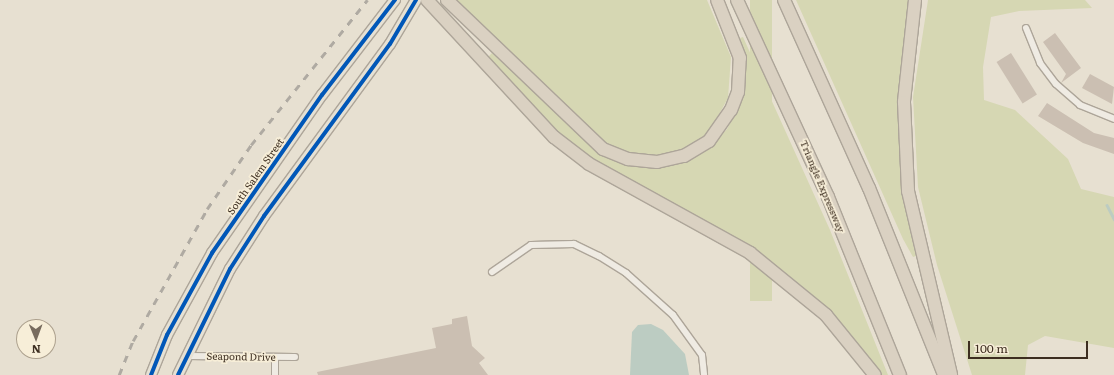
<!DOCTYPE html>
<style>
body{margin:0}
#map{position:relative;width:1114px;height:375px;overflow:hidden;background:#e7e0d1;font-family:Literata,serif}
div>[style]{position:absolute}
.green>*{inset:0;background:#d6d7b3;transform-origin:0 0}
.water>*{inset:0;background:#bcccc2}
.stream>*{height:2.5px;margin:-1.25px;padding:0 1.25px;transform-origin:1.25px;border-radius:1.25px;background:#bcccc2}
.building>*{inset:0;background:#cbbfb2;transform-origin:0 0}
.roads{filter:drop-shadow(1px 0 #ada599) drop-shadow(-1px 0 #ada599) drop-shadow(0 1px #ada599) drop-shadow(0 -1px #ada599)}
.street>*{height:6px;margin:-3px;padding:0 3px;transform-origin:3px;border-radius:3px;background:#efebe3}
.primary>*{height:10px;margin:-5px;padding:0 5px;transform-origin:5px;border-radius:5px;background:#e6e1d4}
.highway>*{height:12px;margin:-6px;padding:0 6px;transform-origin:6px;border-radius:6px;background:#dad1c2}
.rail>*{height:2.5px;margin-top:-1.25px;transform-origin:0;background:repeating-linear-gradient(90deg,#afaaa2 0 7px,transparent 0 14px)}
.cycleway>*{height:4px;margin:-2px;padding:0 2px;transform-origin:2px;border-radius:2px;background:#0057b8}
span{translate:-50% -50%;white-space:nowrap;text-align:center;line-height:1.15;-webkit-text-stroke:3.5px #f7eed8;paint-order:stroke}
.street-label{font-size:10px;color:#3d2e20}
.north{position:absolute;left:16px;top:319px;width:40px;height:40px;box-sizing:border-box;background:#f7eed8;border:1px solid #ada18e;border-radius:50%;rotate:179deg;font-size:11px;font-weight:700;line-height:16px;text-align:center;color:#3d2e20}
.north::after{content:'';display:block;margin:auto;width:14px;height:18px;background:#786c5e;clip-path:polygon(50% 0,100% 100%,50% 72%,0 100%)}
.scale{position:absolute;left:968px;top:341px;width:120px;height:18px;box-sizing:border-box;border:2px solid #3d2e20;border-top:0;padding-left:5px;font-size:12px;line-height:14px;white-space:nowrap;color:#3d2e20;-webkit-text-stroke:3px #f7eed8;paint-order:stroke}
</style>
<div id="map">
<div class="green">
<div style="clip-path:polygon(456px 0,707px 0,731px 57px,728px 98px,707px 136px,691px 147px,670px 156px,648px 158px,626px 154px,605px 145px,581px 126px)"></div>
<div style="left:750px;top:0;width:22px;height:301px"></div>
<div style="clip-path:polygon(796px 0,910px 0,901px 64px,899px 137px,907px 217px,916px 256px,913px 257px,903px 239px)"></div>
<div style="clip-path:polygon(928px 0,1085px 0,1092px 8px,1019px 11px,991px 17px,983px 67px,984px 100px,1015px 110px,1068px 159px,1081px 189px,1114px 197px,1114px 348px,1045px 336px,1028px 345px,1025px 375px,972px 375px,937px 265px,918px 187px,913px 97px)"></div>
<div style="clip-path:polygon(743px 37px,830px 230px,888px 375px,879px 375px,832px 314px,776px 267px,627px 182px,568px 143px,487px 58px,492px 53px,599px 152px,640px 166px,660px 166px,715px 142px,727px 129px,742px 100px,746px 80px,740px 38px)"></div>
</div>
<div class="water">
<div style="clip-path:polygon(651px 324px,663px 330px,685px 354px,689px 375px,630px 375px,632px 332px,638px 325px)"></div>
</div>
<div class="stream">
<div style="left:1107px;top:205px;width:16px;rotate:63deg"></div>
</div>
<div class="building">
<div style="clip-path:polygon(1055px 33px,1081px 68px,1061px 83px,1066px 74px,1043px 42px)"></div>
<div style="left:1011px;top:53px;width:49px;height:17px;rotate:58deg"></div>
<div style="clip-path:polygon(1090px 74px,1114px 87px,1112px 104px,1082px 88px)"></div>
<div style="clip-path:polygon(1047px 103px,1094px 133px,1114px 138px,1114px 154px,1083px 143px,1038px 116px)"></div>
<div style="clip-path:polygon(467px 316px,472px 346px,485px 358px,479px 363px,488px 375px,318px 375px,317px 372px,436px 348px,432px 328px,452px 324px,452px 319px)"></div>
</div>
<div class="roads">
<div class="street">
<div style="left:1026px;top:28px;width:38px;rotate:68deg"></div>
<div style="left:1040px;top:63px;width:26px;rotate:53deg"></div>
<div style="left:1056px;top:84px;width:32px;rotate:41deg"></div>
<div style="left:1080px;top:105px;width:37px;rotate:22deg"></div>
<div style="left:492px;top:272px;width:47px;rotate:-34.7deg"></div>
<div style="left:531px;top:245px;width:43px;rotate:-1.3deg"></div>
<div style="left:574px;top:244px;width:28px;rotate:26deg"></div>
<div style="left:599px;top:256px;width:32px;rotate:32deg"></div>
<div style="left:626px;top:273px;width:63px;rotate:41.8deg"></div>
<div style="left:673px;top:315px;width:49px;rotate:54.1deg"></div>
<div style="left:702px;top:355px;width:20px;rotate:84deg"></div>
<div style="left:187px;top:356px;width:108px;rotate:0.5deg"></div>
<div style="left:275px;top:357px;width:18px;rotate:90deg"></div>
</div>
<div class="primary">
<div style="left:151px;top:375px;width:43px;rotate:-68.2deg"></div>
<div style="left:167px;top:335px;width:94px;rotate:-61.2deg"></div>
<div style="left:212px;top:253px;width:193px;rotate:-55.2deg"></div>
<div style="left:322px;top:95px;width:120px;rotate:-52.5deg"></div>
<div style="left:178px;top:375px;width:118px;rotate:-63.9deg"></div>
<div style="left:230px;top:269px;width:63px;rotate:-57.3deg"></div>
<div style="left:264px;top:216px;width:213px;rotate:-53.8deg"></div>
<div style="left:390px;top:44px;width:51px;rotate:-59.4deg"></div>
</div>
<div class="highway">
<div style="left:427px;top:0;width:187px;rotate:47.2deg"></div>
<div style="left:554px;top:137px;width:44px;rotate:37.6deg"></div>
<div style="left:589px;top:164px;width:184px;rotate:28.9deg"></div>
<div style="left:750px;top:253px;width:98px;rotate:39.2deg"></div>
<div style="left:826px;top:315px;width:77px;rotate:50.8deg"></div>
<div style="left:447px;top:0;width:216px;rotate:43.7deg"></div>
<div style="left:603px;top:149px;width:27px;rotate:22deg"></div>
<div style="left:628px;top:159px;width:29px;rotate:6deg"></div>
<div style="left:657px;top:162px;width:28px;rotate:-13deg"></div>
<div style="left:684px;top:156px;width:29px;rotate:-31deg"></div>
<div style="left:709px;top:141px;width:38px;rotate:-55deg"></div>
<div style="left:731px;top:110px;width:19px;rotate:-69deg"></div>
<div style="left:738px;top:92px;width:34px;rotate:-87deg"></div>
<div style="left:740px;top:58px;width:62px;rotate:-111.6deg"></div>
<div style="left:737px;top:0;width:217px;rotate:65.2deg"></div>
<div style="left:828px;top:197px;width:192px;rotate:68deg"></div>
<div style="left:784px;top:0;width:206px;rotate:65.7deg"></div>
<div style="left:869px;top:188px;width:201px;rotate:68.1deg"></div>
<div style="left:915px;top:0;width:103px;rotate:96.2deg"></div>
<div style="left:904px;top:102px;width:89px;rotate:87.4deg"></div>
<div style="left:908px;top:191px;width:189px;rotate:76.8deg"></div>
</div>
</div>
<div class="rail">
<div style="left:119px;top:375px;width:37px;rotate:-68deg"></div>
<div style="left:133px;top:341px;width:151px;rotate:-60.7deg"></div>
<div style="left:207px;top:209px;width:78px;rotate:-55.5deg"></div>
<div style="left:251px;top:145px;width:186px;rotate:-51.3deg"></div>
</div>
<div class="cycleway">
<div style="left:151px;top:375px;width:43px;rotate:-68.2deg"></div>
<div style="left:167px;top:335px;width:94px;rotate:-61.2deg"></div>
<div style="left:212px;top:253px;width:193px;rotate:-55.2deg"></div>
<div style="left:322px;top:95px;width:120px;rotate:-52.5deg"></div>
<div style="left:178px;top:375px;width:118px;rotate:-63.9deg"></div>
<div style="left:230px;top:269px;width:63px;rotate:-57.3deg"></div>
<div style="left:264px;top:216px;width:213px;rotate:-53.8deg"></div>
<div style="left:390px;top:44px;width:51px;rotate:-59.4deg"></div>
</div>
<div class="street-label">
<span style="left:255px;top:176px;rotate:-55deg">South Salem Street</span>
<span style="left:823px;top:186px;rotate:67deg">Triangle Expressway</span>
<span style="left:241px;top:356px;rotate:1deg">Seapond Drive</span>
</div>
<div class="north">N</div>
<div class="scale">100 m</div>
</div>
